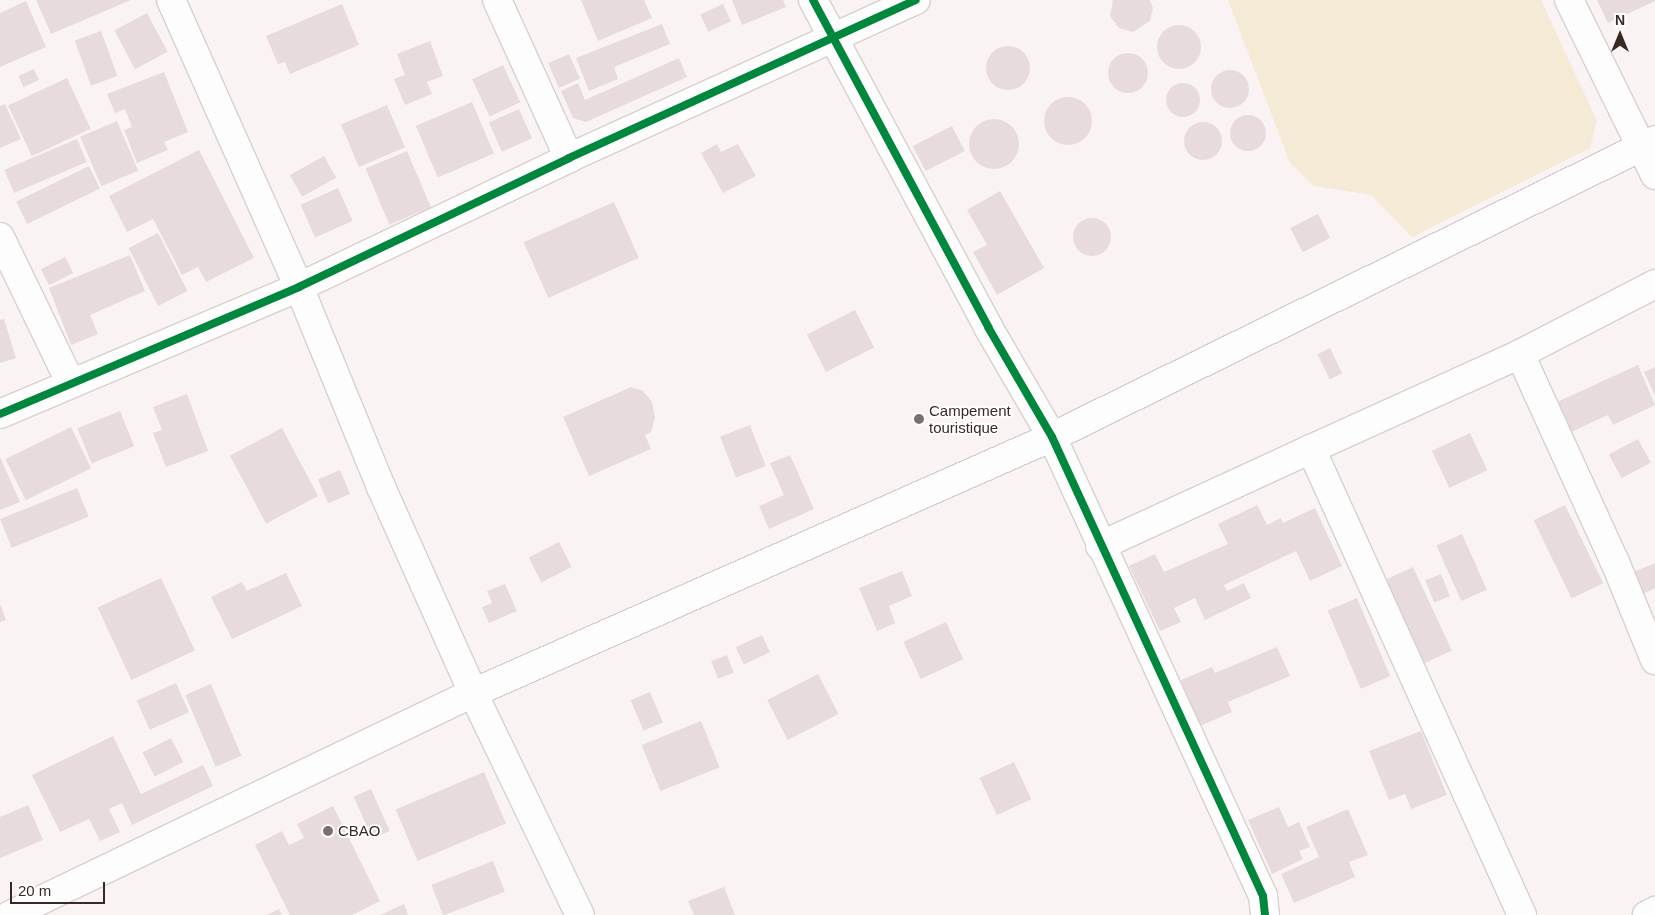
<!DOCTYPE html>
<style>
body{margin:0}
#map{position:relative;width:1655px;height:915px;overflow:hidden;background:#f9f4f3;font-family:Arial,sans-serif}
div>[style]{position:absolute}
.green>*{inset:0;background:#f5ead5}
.building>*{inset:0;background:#e7dbdd;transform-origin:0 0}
.round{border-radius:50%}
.roads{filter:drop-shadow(1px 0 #d9cfce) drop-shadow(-1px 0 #d9cfce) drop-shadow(0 1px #d9cfce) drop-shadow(0 -1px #d9cfce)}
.minor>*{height:28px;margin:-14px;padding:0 14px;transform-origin:14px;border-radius:14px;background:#fefdfd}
.major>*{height:28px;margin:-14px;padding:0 14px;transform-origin:14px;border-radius:14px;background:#fefdfd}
.cycleway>*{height:8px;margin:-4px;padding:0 4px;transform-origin:4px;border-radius:4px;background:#00873e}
.dots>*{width:14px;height:14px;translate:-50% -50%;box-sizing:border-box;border:2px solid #fff;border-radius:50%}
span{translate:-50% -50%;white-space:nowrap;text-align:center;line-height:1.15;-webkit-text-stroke:4px #fff;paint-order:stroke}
.poi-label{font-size:15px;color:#382926}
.left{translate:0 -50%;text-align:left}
.north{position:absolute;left:1595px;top:10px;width:50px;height:50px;-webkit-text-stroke:4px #fff;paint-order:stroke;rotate:0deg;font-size:14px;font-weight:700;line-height:20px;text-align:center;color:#382926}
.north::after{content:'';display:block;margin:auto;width:18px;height:22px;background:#382926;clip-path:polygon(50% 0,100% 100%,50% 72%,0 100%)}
.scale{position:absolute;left:10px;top:882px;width:95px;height:22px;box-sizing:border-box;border:2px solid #382926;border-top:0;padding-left:6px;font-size:15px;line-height:18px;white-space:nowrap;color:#382926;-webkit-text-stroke:4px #fff;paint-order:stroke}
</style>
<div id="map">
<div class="green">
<div style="clip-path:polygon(1228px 0,1541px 0,1597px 121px,1590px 148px,1412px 237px,1371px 195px,1314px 186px,1290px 163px)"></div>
</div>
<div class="building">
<div style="clip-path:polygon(36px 0,131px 0,51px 34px)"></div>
<div style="clip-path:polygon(581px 0,644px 0,652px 18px,598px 41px)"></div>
<div style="clip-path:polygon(732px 0,783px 0,786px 7px,742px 25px)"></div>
<div style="clip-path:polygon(1113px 0,1150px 0,1153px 8px,1150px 21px,1133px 32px,1119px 28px,1110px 16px)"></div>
<div style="clip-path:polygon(1597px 0,1655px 0,1655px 1px,1608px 23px)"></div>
<div style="clip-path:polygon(26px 1px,46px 47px,0 67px,0 13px)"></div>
<div style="clip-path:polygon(342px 4px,359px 45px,290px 74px,285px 62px,278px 64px,266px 36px)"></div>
<div style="left:723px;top:4px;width:19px;height:25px;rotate:65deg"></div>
<div style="left:147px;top:13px;width:44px;height:37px;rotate:62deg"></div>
<div style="clip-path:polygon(662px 24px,670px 44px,614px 67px,618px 79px,589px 91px,576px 58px)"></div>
<div class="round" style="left:1157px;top:25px;width:44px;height:44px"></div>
<div style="left:101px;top:31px;width:48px;height:28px;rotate:70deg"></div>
<div style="clip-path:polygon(430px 41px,443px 76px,427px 82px,432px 94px,405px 105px,394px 79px,405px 75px,397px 54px)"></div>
<div class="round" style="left:986px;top:46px;width:44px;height:44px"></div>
<div class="round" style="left:1108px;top:53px;width:40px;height:40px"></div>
<div style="left:569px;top:54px;width:27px;height:23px;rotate:66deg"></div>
<div style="clip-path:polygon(679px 58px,687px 77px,586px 122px,573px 118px,561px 91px,578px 83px,585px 100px)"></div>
<div style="left:503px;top:65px;width:41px;height:34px;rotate:65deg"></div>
<div style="left:34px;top:69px;width:12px;height:17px;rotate:66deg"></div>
<div class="round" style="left:1211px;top:70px;width:38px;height:38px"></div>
<div style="clip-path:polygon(164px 72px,188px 132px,164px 142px,168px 150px,137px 163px,124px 130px,132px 127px,125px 109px,115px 113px,107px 94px)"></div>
<div style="left:67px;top:78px;width:56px;height:65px;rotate:65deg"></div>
<div class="round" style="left:1166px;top:83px;width:34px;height:34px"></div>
<div class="round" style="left:1044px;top:97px;width:48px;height:48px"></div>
<div style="left:472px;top:102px;width:56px;height:61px;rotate:67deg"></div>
<div style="clip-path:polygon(5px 104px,21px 139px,0 148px,0 106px)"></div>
<div style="left:387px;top:105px;width:46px;height:50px;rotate:67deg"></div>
<div style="left:519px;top:109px;width:32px;height:33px;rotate:66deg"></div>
<div class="round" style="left:1230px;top:115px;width:36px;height:36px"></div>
<div class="round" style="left:969px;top:119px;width:50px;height:50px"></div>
<div style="left:117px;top:121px;width:54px;height:40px;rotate:67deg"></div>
<div class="round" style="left:1184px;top:122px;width:38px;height:38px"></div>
<div style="left:952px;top:126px;width:28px;height:44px;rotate:63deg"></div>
<div style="left:77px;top:139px;width:25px;height:79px;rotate:67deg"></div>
<div style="clip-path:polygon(717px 144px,721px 152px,738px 144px,756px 176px,723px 193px,701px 153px)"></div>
<div style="clip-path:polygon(199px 150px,254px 258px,206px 282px,198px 267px,182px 275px,153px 219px,127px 232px,109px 196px)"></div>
<div style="left:407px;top:151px;width:61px;height:45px;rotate:67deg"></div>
<div style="left:324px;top:156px;width:25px;height:39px;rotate:61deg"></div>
<div style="left:89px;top:166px;width:25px;height:81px;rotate:64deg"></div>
<div style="left:338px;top:188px;width:36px;height:41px;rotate:66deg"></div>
<div style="clip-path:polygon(1000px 191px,1044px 268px,997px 295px,973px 252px,987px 245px,967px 210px)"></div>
<div style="left:614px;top:202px;width:61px;height:99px;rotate:66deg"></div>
<div style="left:1318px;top:214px;width:27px;height:31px;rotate:63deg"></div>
<div class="round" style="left:1073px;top:218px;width:38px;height:38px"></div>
<div style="left:158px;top:233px;width:65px;height:33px;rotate:63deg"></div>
<div style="clip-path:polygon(130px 255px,145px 291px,90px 315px,98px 334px,71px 345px,49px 288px)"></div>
<div style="left:65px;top:257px;width:18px;height:27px;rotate:63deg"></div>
<div style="left:855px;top:310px;width:42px;height:54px;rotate:63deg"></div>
<div style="clip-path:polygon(4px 319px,16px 358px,0 363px,0 320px)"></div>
<div style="left:1330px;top:348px;width:28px;height:14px;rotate:64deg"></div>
<div style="clip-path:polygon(1638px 365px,1655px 405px,1613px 425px,1608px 415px,1571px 432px,1557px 402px)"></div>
<div style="clip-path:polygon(1655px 367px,1655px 396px,1644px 372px)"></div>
<div style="clip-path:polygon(631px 387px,643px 391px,652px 402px,655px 418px,651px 432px,645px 435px,651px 449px,589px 476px,563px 417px)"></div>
<div style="clip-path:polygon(187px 394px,208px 451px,166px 467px,153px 433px,162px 430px,153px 407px)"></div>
<div style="left:120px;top:411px;width:38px;height:46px;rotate:68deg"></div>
<div style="left:750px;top:425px;width:44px;height:32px;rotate:69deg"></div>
<div style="left:71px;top:427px;width:46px;height:73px;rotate:64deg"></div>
<div style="left:282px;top:428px;width:77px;height:59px;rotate:62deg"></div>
<div style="left:1470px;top:433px;width:41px;height:42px;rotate:65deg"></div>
<div style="left:1638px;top:439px;width:27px;height:33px;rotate:62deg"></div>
<div style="clip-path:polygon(790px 455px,814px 509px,769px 529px,759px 506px,784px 495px,770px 463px)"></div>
<div style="clip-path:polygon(0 457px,20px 502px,0 510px)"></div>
<div style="left:340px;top:470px;width:26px;height:24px;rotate:67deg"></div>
<div style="left:77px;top:488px;width:31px;height:83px;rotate:68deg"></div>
<div style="clip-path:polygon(1257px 505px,1267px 525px,1281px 518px,1283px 523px,1315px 508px,1342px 566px,1310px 581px,1296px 551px,1224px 585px,1227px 591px,1244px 583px,1251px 598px,1205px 620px,1195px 598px,1174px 608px,1181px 622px,1160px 631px,1129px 566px,1155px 554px,1164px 572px,1228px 544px,1218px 524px)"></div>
<div style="left:1565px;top:505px;width:87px;height:35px;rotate:64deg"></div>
<div style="left:1462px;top:534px;width:61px;height:28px;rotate:66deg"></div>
<div style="left:559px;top:542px;width:28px;height:34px;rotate:63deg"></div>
<div style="clip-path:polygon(1655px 563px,1655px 588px,1643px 594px,1634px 572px)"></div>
<div style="left:1413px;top:567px;width:92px;height:34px;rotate:65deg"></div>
<div style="clip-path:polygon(902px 571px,912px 596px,889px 606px,895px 623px,877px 631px,859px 588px)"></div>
<div style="clip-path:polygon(286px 573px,302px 606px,232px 639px,211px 597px,242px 582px,247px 591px)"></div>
<div style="left:1441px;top:574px;width:24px;height:17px;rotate:68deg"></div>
<div style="left:161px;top:578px;width:80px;height:70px;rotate:65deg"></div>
<div style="clip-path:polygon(505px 584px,517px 611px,489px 623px,482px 607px,492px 603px,487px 591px)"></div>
<div style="left:1357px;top:598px;width:85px;height:32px;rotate:67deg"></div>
<div style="clip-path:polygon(0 604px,6px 620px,0 622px)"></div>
<div style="left:946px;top:622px;width:41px;height:47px;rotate:65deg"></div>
<div style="left:762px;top:635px;width:19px;height:29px;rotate:65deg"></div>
<div style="clip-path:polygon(1277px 647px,1290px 676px,1228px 702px,1232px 712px,1200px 726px,1181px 680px,1212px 667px,1215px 673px)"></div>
<div style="left:727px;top:655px;width:19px;height:17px;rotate:69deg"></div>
<div style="left:818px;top:674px;width:45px;height:57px;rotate:63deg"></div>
<div style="left:176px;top:683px;width:32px;height:43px;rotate:66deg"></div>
<div style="left:211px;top:684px;width:78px;height:28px;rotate:67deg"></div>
<div style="left:650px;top:692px;width:33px;height:21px;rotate:67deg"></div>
<div style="left:701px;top:721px;width:50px;height:64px;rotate:68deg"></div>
<div style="clip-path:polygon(1421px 731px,1447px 795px,1411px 809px,1405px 794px,1389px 800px,1369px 751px)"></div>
<div style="clip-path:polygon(113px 736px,141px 794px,203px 765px,213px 786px,132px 825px,122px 803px,109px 809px,120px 832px,100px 841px,89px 819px,60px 832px,32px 775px)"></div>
<div style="left:171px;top:738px;width:27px;height:32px;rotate:63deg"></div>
<div style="left:1014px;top:762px;width:41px;height:38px;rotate:65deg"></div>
<div style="left:484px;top:772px;width:56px;height:96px;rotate:67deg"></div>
<div style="left:371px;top:789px;width:46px;height:19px;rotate:66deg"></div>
<div style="clip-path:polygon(28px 805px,43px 840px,0 858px,0 817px)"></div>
<div style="clip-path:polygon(333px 806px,380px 901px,352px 915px,290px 915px,255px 845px,282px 831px,289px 845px,304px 838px,297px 824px)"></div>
<div style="clip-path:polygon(1279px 807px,1288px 827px,1299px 822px,1310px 847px,1299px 851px,1303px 859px,1272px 874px,1248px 820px)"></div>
<div style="clip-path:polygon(1348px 809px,1368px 855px,1349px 862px,1355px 877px,1294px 903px,1281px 874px,1319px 857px,1306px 827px)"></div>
<div style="left:493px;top:861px;width:33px;height:66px;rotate:69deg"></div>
<div style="clip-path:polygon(724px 887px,735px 915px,694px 915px,688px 901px)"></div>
<div style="clip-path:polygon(404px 904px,408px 915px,380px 915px)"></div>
<div style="clip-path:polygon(279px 909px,282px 915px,267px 915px)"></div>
</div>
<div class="roads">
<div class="minor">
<div style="left:171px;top:0;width:314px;rotate:66deg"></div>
<div style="left:299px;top:287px;width:216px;rotate:67.7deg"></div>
<div style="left:381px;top:487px;width:226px;rotate:65.9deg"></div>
<div style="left:473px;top:693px;width:246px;rotate:64.3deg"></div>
<div style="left:497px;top:0;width:174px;rotate:65.5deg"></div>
<div style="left:813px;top:0;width:371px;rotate:61.8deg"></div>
<div style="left:988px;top:327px;width:127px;rotate:59.8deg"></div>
<div style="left:1052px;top:437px;width:505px;rotate:65.31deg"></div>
<div style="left:1263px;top:896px;width:19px;rotate:84deg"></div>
<div style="left:1569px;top:0;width:195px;rotate:63.8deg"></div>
<div style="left:0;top:237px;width:161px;rotate:64.2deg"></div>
<div style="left:1520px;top:354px;width:229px;rotate:65.5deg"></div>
<div style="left:1615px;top:562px;width:106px;rotate:67.8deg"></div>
<div style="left:0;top:414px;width:325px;rotate:-23deg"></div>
<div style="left:299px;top:287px;width:299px;rotate:-25.5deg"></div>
<div style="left:569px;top:158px;width:381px;rotate:-24.5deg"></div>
<div style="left:1100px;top:546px;width:232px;rotate:-24.7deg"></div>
<div style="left:1522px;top:915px;width:512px;rotate:-114.36deg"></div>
<div style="left:1311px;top:449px;width:230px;rotate:-24.4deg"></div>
<div style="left:1520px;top:354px;width:152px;rotate:-27.4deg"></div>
<div style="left:1647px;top:915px;width:9px;rotate:-27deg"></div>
</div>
<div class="major">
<div style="left:10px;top:915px;width:513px;rotate:-25.62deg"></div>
<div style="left:473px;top:693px;width:633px;rotate:-23.85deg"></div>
<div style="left:1052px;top:437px;width:672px;rotate:-26.22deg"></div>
</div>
</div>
<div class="cycleway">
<div style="left:813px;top:0;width:371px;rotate:61.8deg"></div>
<div style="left:988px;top:327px;width:127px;rotate:59.8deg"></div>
<div style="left:1052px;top:437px;width:505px;rotate:65.31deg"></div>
<div style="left:1263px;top:896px;width:19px;rotate:84deg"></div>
<div style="left:0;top:414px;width:325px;rotate:-23deg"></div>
<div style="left:299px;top:287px;width:299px;rotate:-25.5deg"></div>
<div style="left:569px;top:158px;width:381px;rotate:-24.5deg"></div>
</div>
<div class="dots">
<div style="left:919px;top:419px;background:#7c706e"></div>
<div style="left:328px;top:831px;background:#7c706e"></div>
</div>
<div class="poi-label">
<span class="left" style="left:929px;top:419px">Campement<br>touristique</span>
<span class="left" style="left:338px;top:831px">CBAO</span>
</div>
<div class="north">N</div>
<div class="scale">20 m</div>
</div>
